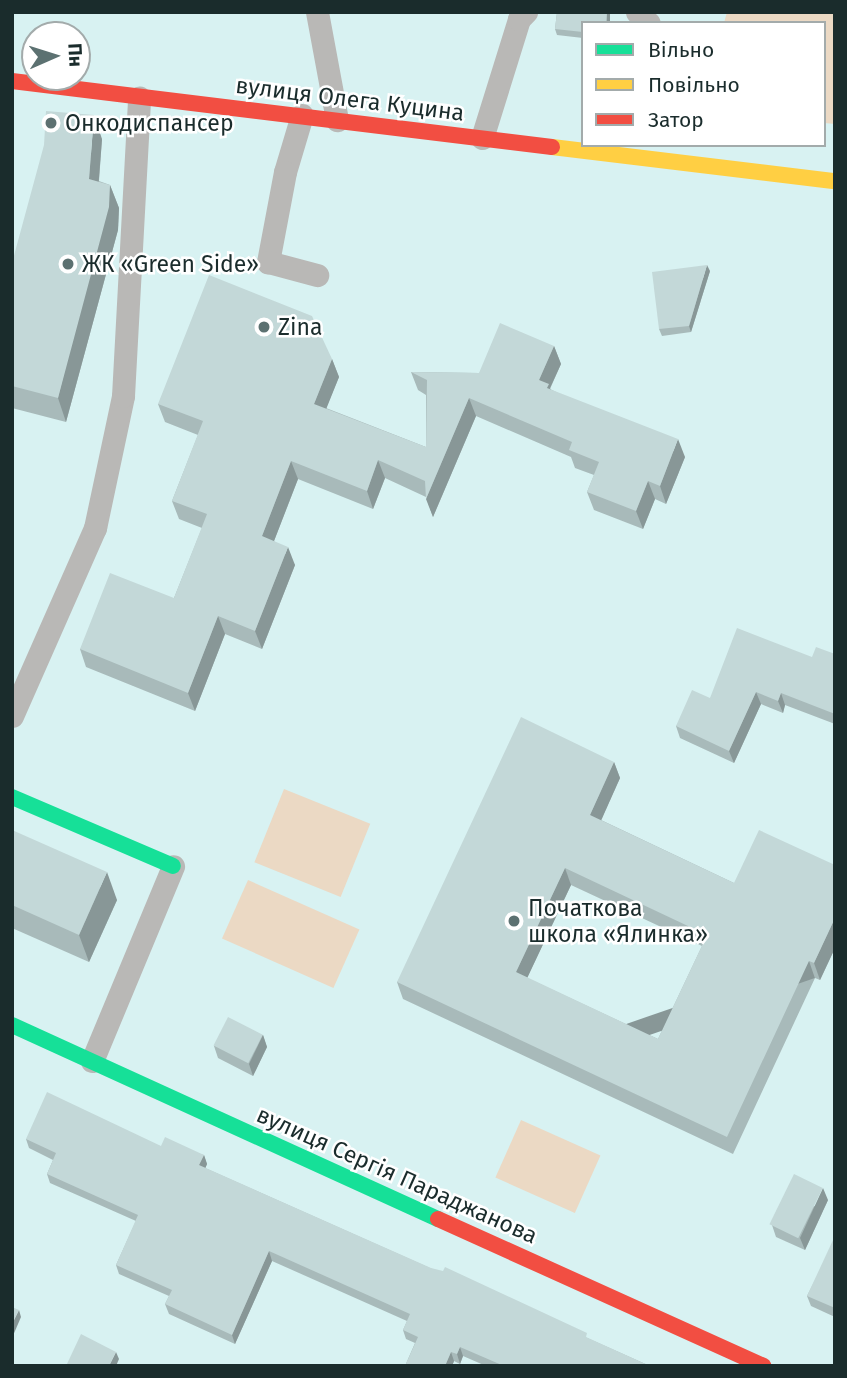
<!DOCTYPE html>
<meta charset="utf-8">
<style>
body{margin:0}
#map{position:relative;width:847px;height:1378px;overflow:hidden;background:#d8f2f2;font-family:"Fira Sans",sans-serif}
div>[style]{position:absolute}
.green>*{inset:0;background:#ebd9c4;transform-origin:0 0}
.lane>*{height:23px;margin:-11.5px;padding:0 11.5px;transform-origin:11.5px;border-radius:11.5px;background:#b9b8b6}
.fast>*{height:16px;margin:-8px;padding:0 8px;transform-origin:8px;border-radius:8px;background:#16e098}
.slow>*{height:16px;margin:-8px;padding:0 8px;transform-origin:8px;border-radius:8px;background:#ffcf43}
.jam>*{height:16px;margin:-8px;padding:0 8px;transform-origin:8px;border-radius:8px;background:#f24e42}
.wall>*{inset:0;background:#a8baba}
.shaded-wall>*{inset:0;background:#889797;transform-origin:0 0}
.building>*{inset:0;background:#c3d8d8;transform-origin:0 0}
.dots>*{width:19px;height:19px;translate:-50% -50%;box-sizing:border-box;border:4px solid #fff;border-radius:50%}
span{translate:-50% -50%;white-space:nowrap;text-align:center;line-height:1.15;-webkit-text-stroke:5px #fff;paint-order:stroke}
.street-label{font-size:23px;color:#1a2c2c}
.poi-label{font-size:23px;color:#1a2c2c}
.left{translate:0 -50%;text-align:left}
.frame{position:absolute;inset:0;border:14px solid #1a2c2c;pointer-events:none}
.legend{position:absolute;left:581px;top:21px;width:245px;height:126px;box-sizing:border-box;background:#fff;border:2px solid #a3abab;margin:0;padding:9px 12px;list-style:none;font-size:21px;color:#1a2c2c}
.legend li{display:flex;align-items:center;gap:14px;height:35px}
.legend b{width:35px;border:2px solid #a3abab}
.north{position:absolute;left:21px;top:21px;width:70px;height:70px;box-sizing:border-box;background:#fff;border:2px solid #a3abab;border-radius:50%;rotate:87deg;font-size:19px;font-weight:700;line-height:28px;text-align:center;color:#1a2c2c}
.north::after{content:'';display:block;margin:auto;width:24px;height:32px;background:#5c7171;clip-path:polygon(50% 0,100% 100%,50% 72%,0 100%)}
</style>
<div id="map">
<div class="green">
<div style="clip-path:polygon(727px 12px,835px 12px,835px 124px,824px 123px,824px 23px,724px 23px)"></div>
<div style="left:284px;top:789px;width:93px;height:79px;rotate:22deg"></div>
<div style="left:248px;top:880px;width:122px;height:64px;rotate:24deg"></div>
<div style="left:521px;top:1120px;width:87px;height:63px;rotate:24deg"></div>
</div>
<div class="lane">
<div style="left:317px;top:12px;width:110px;rotate:79.5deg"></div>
<div style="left:637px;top:12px;width:16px;rotate:43deg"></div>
<div style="left:302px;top:115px;width:59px;rotate:106.6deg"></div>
<div style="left:285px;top:172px;width:92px;rotate:100.7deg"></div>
<div style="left:268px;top:262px;width:51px;rotate:14.9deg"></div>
<div style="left:482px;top:138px;width:125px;rotate:-72.7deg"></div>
<div style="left:519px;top:19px;width:10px;rotate:-45deg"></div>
<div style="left:12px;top:716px;width:206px;rotate:-66.2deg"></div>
<div style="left:95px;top:528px;width:135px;rotate:-78deg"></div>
<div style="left:123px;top:396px;width:299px;rotate:-86.9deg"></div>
<div style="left:92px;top:1061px;width:211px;rotate:-67.4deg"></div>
</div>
<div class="fast">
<div style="left:12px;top:797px;width:175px;rotate:23.2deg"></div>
<div style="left:12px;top:1025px;width:468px;rotate:24.5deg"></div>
</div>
<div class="slow">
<div style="left:552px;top:147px;width:285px;rotate:6.9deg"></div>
</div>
<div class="jam">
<div style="left:12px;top:81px;width:544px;rotate:6.97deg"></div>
<div style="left:438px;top:1219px;width:357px;rotate:24.3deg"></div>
</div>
<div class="wall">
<div style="clip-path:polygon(557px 12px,610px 12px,609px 23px,583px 23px,583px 38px,557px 35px,555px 29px)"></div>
<div style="clip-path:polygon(102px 139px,99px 181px,110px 185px,119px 208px,118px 230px,66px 422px,12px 408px,12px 263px)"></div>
<div style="clip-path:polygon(710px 271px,691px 332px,662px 336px,659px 329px)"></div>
<div style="clip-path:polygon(554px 346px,561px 364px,550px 389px,685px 457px,666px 504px,655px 499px,643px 529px,594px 510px,587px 492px,594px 475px,575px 468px,571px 457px,476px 416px,433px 517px,426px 497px,385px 478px,373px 509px,298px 479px,274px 541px,295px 565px,262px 649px,225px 634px,195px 711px,86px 667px,80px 649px,174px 598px,202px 528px,179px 519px,172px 501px,198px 435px,165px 422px,158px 404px,332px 359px,339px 377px,326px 408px,426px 447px,426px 395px,418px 390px,411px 372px,479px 373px)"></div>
<div style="clip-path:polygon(835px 654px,835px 724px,785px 705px,783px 713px,761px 704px,734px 763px,680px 738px,676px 726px,710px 698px,812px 657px)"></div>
<div style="clip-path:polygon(evenodd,614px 762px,620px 778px,601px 820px,734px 883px,835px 865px,835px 948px,820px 980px,815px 978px,733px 1154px,403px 999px,397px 982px,614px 762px,571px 885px,702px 946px,658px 1039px,527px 978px,571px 885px)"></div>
<div style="clip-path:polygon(12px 830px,117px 900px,89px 962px,12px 928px)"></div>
<div style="clip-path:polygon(263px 1035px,267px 1047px,253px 1076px,218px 1058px,214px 1046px)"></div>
<div style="clip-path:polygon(26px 1139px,161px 1146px,204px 1155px,207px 1164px,205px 1168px,650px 1366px,486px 1366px,463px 1356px,460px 1364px,454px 1361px,452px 1366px,405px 1366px,415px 1343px,406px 1339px,403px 1330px,407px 1321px,272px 1261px,235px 1344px,169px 1314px,165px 1304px,169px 1296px,119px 1274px,116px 1265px,136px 1221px,50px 1183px,47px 1174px,53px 1160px,29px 1148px)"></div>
<div style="clip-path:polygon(828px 1200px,805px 1250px,776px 1237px,772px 1225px)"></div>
<div style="clip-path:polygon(835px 1241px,835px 1317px,811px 1306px,807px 1296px)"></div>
</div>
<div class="shaded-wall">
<div style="left:607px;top:12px;width:3px;height:11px"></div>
<div style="clip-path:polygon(94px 115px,102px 139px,97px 203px,89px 179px)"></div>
<div style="clip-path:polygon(110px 185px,119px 208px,118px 230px,66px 422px,58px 398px)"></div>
<div style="clip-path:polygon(707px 265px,710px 271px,691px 332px,689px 326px)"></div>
<div style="clip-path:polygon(554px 346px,561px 364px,550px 388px,555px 402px,539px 380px)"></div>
<div style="clip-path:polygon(332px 359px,339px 377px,321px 422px,314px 404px)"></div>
<div style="clip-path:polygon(469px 398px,476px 416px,433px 517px,426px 499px)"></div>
<div style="clip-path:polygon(678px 439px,685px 457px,666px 504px,660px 486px)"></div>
<div style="clip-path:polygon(378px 460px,385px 478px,373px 509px,367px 491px)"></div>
<div style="clip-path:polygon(291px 461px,298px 479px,269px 554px,262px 536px)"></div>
<div style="clip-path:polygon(648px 481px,655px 499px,643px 529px,636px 511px)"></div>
<div style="clip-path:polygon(288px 547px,295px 565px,262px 649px,255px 631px)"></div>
<div style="clip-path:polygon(218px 616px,225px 634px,195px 711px,188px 693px)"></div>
<div style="clip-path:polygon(756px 692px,761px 704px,734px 763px,729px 751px)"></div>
<div style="clip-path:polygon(781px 693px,785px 705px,783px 713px,778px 701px)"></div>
<div style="clip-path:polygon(614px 762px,620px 778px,596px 832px,590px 815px)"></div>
<div style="clip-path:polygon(565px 868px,571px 885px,522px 989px,516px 972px)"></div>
<div style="clip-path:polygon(107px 872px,117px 900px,89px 962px,79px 935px)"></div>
<div style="clip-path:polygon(835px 918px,835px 948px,820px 980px,814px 963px)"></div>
<div style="left:809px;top:961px;width:18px;height:194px;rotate:71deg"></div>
<div style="clip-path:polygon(263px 1035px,267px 1047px,253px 1076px,249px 1064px)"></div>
<div style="clip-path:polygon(204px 1155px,207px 1164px,203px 1174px,199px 1165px)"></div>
<div style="clip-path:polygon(823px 1188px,828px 1200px,805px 1250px,800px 1238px)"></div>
<div style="clip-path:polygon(269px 1251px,272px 1261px,235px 1344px,232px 1335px)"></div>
<div style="clip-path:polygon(19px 1310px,21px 1317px,12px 1338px,12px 1324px)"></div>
<div style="clip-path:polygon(460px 1347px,463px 1356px,460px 1364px,457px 1354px)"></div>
<div style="clip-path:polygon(116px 1352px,119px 1359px,116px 1366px,109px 1366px)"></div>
<div style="clip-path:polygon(451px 1352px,454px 1361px,452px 1366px,445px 1366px)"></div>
</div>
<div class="building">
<div style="clip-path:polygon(557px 12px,607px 12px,606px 23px,583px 23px,583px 32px,555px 29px)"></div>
<div style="clip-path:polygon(46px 111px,94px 115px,89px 179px,110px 185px,109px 207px,58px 398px,12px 386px,12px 263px,44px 145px)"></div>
<div style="clip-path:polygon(707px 265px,689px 326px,659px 329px,652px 272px)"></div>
<div style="clip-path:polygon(209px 275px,312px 316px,332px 359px,314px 404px,426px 447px,427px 380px,411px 372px,479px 373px,500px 323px,554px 346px,539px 380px,549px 384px,547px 388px,678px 439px,660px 486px,648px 481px,636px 511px,587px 492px,599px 462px,569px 450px,572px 442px,469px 398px,426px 499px,425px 481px,378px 460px,367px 491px,291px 461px,262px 536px,288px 547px,255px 631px,218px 616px,188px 693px,80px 649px,110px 573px,174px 598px,207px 514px,172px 501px,203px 421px,158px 404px)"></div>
<div style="clip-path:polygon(737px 628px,812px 657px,816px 647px,835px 654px,835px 714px,781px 693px,778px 701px,756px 692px,729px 751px,676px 726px,692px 690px,710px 698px)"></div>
<div style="clip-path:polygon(evenodd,521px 717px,614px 762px,590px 815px,734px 883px,759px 830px,835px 865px,835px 918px,814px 963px,809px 961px,727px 1137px,397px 982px,521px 717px,565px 868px,707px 935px,658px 1039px,516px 972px,565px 868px)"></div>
<div style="clip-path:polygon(12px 830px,107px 872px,79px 935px,12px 905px)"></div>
<div style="left:228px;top:1017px;width:39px;height:32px;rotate:27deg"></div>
<div style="clip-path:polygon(47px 1092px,161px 1146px,165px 1137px,204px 1155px,199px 1165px,431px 1268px,443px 1271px,445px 1267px,587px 1333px,586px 1337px,650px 1366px,504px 1366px,460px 1347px,457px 1354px,451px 1352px,445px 1366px,405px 1366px,418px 1337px,403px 1330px,410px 1314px,269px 1251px,232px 1335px,165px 1304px,172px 1290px,116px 1265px,138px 1215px,47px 1174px,56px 1153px,26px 1139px)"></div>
<div style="left:794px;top:1174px;width:32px;height:56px;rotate:26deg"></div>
<div style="clip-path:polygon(833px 1240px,835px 1241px,835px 1308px,807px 1296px)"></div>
<div style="clip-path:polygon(12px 1307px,19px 1310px,12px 1324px)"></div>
<div style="clip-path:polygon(81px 1334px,116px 1352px,109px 1366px,66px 1366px)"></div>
</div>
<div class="dots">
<div style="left:51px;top:123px;background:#5c7171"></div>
<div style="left:68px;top:264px;background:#5c7171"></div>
<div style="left:264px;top:327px;background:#5c7171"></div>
<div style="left:514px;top:921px;background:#5c7171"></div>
</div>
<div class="street-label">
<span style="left:350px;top:99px;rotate:7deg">вулиця Олега Куцина</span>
<span style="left:397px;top:1175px;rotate:24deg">вулиця Сергія Параджанова</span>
</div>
<div class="poi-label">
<span class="left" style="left:65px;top:123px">Онкодиспансер</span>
<span class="left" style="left:82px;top:264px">ЖК «Green Side»</span>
<span class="left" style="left:278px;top:327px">Zina</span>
<span class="left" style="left:528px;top:921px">Початкова<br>школа «Ялинка»</span>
</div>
<div class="frame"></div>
<ul class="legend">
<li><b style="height:9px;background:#16e098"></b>Вільно</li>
<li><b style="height:9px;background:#ffcf43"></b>Повільно</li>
<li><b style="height:9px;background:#f24e42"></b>Затор</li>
</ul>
<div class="north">Пн</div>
</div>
